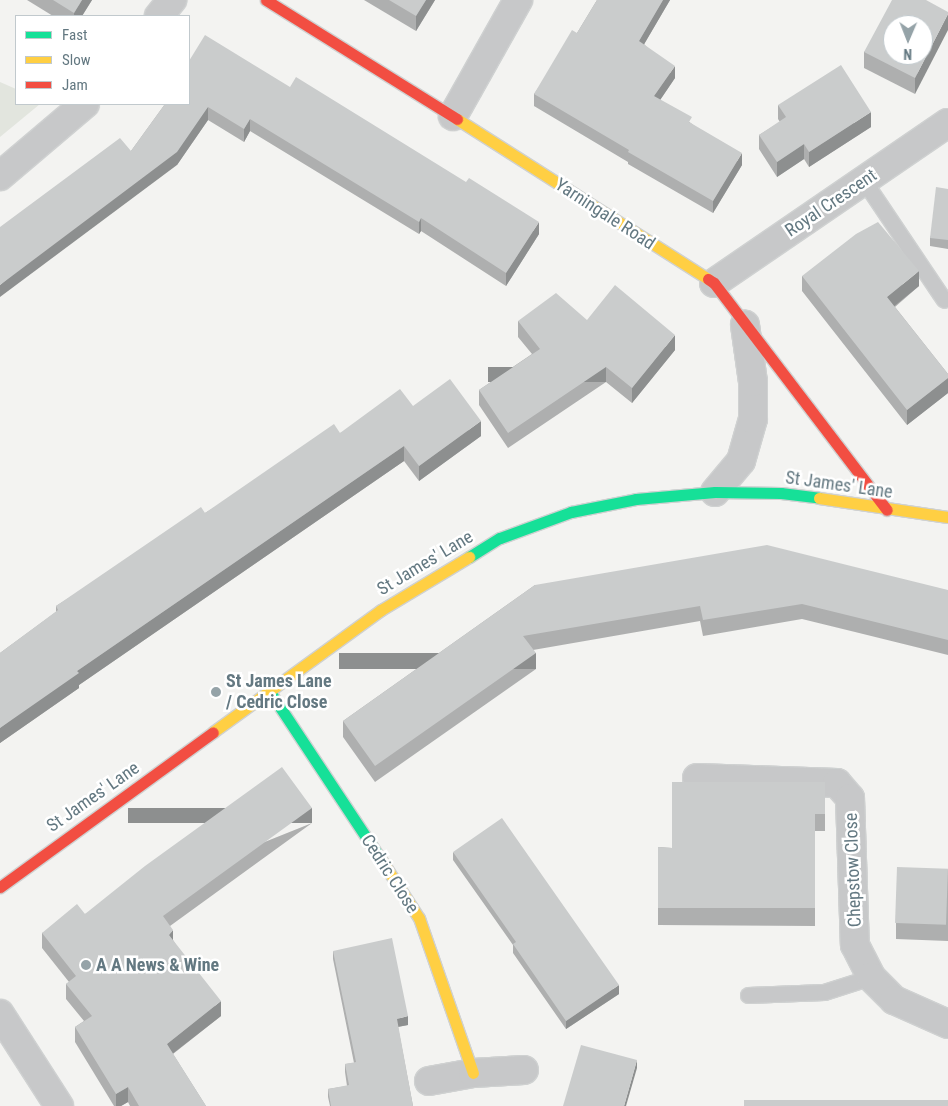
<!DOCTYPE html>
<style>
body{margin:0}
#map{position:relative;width:948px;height:1106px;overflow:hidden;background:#f3f3f1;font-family:"Roboto Condensed",sans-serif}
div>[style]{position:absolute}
.green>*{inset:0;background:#e2e5de}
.roads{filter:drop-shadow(1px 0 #cfd1d1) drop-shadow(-1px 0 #cfd1d1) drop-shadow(0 1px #cfd1d1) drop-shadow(0 -1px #cfd1d1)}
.lane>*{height:15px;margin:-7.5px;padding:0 7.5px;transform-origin:7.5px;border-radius:7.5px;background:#c7c8c9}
.street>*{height:28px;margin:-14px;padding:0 14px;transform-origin:14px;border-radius:14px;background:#c7c8c9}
.fast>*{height:11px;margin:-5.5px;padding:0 5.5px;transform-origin:5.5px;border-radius:5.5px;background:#16e098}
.slow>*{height:11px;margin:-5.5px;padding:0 5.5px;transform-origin:5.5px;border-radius:5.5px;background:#ffcf43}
.jam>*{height:11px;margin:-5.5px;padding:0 5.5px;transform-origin:5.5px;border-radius:5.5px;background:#f24e42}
.wall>*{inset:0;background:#aeafaf}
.shaded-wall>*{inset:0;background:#8d8f8f;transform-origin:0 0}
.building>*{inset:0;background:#cacccc;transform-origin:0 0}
.dots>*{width:14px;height:14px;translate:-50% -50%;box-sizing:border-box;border:2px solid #fff;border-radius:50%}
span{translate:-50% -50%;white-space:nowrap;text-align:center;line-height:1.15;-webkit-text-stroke:5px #fff;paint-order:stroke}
.street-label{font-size:18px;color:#637881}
.poi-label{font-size:18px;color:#637881;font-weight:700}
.left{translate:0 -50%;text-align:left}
.legend{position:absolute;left:15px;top:15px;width:175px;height:90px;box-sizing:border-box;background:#fff;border:1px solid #c1c9cd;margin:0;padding:6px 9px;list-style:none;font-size:15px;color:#637881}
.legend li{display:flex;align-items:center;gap:10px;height:25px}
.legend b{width:25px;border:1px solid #c1c9cd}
.north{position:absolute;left:883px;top:15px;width:50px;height:50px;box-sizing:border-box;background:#fff;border:1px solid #c1c9cd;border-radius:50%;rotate:181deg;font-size:14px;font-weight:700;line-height:20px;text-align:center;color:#637881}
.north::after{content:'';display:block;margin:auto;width:18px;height:22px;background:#95a3a8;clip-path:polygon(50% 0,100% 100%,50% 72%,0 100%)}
</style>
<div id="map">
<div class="green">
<div style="clip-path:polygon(0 82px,16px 89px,16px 104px,40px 104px,0 137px)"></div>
</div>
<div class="roads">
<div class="lane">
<div style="left:864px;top:181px;width:143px;rotate:56.1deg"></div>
<div style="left:748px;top:995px;width:76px;rotate:-2.3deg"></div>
<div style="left:824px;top:992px;width:49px;rotate:-17.7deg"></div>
</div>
<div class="street">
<div style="left:159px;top:16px;width:21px;rotate:-51deg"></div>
<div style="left:453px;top:116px;width:133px;rotate:-60.7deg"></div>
<div style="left:0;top:176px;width:111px;rotate:-40.3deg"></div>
<div style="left:714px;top:283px;width:283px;rotate:-34.4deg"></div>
<div style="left:715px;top:492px;width:40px;rotate:-50deg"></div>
<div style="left:741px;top:461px;width:44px;rotate:-74.1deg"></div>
<div style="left:753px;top:419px;width:37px;rotate:-90deg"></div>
<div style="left:753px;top:382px;width:58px;rotate:-98deg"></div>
<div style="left:697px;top:778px;width:140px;rotate:2deg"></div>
<div style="left:837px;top:783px;width:20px;rotate:49deg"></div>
<div style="left:850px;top:798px;width:147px;rotate:88.1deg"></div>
<div style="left:855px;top:945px;width:36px;rotate:63deg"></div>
<div style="left:871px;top:977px;width:33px;rotate:45deg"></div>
<div style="left:894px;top:1000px;width:59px;rotate:24deg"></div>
<div style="left:0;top:1014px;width:109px;rotate:57.3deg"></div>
<div style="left:429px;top:1081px;width:45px;rotate:-10.3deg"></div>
<div style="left:473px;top:1073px;width:51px;rotate:-3.4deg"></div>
</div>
<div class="fast">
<div style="left:469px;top:557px;width:36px;rotate:-32deg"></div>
<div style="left:500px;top:538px;width:76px;rotate:-20.1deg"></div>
<div style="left:571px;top:512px;width:66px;rotate:-11.3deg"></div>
<div style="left:636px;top:499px;width:79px;rotate:-5.1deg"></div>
<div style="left:715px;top:492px;width:66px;rotate:0.9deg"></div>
<div style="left:781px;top:493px;width:38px;rotate:7deg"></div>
<div style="left:270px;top:692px;width:199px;rotate:56.5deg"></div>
</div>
<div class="slow">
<div style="left:457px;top:119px;width:298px;rotate:32.5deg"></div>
<div style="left:819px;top:498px;width:130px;rotate:8.4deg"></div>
<div style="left:213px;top:732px;width:208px;rotate:-36deg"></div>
<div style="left:381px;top:610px;width:103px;rotate:-31.1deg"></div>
<div style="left:380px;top:858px;width:72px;rotate:57deg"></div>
<div style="left:419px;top:918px;width:164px;rotate:70.8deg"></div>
</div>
<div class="jam">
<div style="left:266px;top:0;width:225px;rotate:31.9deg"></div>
<div style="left:708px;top:279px;width:7px;rotate:34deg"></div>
<div style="left:714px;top:283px;width:285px;rotate:52.7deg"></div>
<div style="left:0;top:887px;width:263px;rotate:-36deg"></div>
</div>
</div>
<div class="wall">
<div style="clip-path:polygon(27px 0,92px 0,82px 16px,53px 16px)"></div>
<div style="clip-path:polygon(364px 0,435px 0,416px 31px)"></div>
<div style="clip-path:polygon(597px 0,670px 0,644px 44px,675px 78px,660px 100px,692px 124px,742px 165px,713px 213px,628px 164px,628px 162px,534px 106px,534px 94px,577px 33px)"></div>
<div style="clip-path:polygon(926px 0,915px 94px,864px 68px,864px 52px)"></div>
<div style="clip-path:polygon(290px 87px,539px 234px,506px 286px,421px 231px,419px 234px,250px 131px,244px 142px,208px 120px,177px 165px,131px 151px,165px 104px)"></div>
<div style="clip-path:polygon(778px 105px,871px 127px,809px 167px,804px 159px,777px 177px,759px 149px,759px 135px,780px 122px,778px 119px)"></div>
<div style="clip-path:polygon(948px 189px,948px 249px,930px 246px,930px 238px)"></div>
<div style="clip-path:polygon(802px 276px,919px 286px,895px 307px,948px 374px,948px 393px,907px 425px,802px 291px)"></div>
<div style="clip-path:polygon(587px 320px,675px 350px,632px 403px,606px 382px,508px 448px,479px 405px,479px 390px,532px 354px,518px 337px,518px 321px)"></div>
<div style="clip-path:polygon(413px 406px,481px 436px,419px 481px,404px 461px,79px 685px,79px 688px,0 743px,0 653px,56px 612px,56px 606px,205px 513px,340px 433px)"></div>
<div style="clip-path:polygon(535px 585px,948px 590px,948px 655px,802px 619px,703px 636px,700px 621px,533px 650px,536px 669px,375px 782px,343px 737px,343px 721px)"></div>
<div style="clip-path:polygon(825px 782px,825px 831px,815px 831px,815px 926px,658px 925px,658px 847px,672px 848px)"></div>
<div style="clip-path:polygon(312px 823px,170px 926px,173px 940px,221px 1016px,173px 1054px,206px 1106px,130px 1106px,128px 1102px,121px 1106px,114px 1106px,75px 1042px,75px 1027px,84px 1021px,66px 999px,66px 984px,69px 982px,42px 948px,42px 933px,85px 914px)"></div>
<div style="clip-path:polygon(453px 852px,619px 994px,566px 1029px,513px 953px,513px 945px,453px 860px)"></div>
<div style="clip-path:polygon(948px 869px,948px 941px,896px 939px,896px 923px)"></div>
<div style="clip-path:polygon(333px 951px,408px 1025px,398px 1027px,413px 1106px,330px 1106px,328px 1097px,328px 1089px,347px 1086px,345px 1072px,345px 1064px,354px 1063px,333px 959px)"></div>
</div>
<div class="shaded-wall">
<div style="clip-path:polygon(82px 0,92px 0,82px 16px,74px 16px,74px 13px)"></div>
<div style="clip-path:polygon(426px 0,435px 0,416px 31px,416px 16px)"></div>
<div style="clip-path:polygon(663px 0,670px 0,639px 53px,639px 41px)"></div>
<div style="clip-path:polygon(948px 14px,948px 30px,915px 94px,915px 78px)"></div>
<div style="clip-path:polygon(675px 66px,675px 78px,654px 109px,654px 96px)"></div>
<div style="clip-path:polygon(208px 107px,208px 120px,177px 165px,0 297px,0 285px)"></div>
<div style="clip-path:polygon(871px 112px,871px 127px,809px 167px,809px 152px)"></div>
<div style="clip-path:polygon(250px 119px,250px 131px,244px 142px,244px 129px)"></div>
<div style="clip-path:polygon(804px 144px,804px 159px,777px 177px,777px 162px)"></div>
<div style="clip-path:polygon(742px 153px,742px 165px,713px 213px,713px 201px)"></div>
<div style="clip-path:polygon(421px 218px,421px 231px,419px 234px,419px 222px)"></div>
<div style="clip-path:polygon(539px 222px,539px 234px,506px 286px,506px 273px)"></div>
<div style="clip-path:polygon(919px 271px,919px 286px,887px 312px,887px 297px)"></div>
<div style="clip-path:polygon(675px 335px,675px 350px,632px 403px,632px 388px)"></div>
<div style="left:606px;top:367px;width:15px;height:118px;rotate:90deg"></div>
<div style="clip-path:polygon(948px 378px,948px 393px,907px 425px,907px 410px)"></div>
<div style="clip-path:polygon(481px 421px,481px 436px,419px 481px,419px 466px)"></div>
<div style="clip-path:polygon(404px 446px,404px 461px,79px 685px,79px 688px,0 743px,0 728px,77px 671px)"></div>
<div style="left:536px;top:653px;width:16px;height:197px;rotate:90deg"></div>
<div style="left:312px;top:808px;width:15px;height:184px;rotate:90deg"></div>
<div style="clip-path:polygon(173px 930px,173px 945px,169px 935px)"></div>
<div style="clip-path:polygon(619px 985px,619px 994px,566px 1029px,566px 1021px)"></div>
<div style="clip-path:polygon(221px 1001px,221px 1016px,167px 1058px,167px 1044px)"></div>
<div style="clip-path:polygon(408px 1016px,408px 1025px,397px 1027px,397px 1019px)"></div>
<div style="clip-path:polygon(637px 1060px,637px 1068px,626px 1106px,624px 1106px)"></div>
<div style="clip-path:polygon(128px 1087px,128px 1102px,121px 1106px,116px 1106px,116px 1094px)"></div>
</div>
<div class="building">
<div style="clip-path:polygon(53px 0,82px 0,74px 13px)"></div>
<div style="clip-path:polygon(389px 0,426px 0,416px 16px)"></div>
<div style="clip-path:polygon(597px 0,663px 0,639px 41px,675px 66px,654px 96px,692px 117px,689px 122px,742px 153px,713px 201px,628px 152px,629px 150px,534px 94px,572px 30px,577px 33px)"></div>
<div style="clip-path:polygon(evenodd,892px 0,926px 0,948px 12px,948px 14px,915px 78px,864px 52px,892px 0,893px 25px,923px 25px,923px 55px,893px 55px,893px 25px)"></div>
<div style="clip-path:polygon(205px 35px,290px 87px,296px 77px,466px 182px,469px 178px,539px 222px,506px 273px,421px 218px,419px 222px,250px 119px,244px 129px,208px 107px,177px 152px,0 285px,0 227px,120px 138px,131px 151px,165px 104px,189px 104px,189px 61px)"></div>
<div style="clip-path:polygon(841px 65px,871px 112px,809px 152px,804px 144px,777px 162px,759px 135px,786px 117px,778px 105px)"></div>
<div style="clip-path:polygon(936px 187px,948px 189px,948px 240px,930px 238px)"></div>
<div style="clip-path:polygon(878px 222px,919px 271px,887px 297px,948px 374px,948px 378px,907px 410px,802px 276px,856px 234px)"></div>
<div style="clip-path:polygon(615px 285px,675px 335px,632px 388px,606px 367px,508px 433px,479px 390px,540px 349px,518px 321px,556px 293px,587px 320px)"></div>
<div style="clip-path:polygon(450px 379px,481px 421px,419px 466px,404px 446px,77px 671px,79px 673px,0 728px,0 653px,58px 610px,56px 606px,201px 507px,205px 513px,334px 424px,340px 433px,400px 389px,413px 406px)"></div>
<div style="clip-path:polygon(767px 545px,948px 590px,948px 640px,802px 604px,703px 620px,700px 606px,523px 636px,536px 653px,375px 766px,343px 721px,535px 585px)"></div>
<div style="clip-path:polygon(282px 767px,312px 808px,163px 916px,173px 930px,169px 935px,221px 1001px,167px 1044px,206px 1106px,139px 1106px,128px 1087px,116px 1094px,75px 1027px,92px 1016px,66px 984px,76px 976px,42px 933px,77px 904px,85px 914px,145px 866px)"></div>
<div style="clip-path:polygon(672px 782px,825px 782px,825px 814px,815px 814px,815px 908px,658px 908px,658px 847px,672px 848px)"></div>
<div style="clip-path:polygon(502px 818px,619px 985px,566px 1021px,513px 944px,516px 942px,453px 852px)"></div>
<div style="left:897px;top:867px;width:51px;height:56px;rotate:2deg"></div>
<div style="clip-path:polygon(392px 938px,408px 1016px,397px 1019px,413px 1106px,331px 1106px,328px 1089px,349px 1085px,345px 1064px,356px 1062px,333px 951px)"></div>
<div style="clip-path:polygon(581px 1045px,637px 1060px,624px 1106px,563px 1106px)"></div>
<div style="left:744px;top:1100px;width:204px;height:6px"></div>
</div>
<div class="dots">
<div style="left:216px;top:692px;background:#95a3a8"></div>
<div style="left:86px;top:965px;background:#95a3a8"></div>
</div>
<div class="street-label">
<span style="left:831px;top:203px;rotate:-34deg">Royal Crescent</span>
<span style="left:605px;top:214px;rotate:33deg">Yarningale Road</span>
<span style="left:839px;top:485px;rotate:8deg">St James' Lane</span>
<span style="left:425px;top:563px;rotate:-31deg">St James' Lane</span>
<span style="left:93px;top:797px;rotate:-35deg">St James' Lane</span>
<span style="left:853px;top:870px;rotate:-92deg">Chepstow Close</span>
<span style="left:390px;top:874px;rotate:57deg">Cedric Close</span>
</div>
<div class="poi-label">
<span class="left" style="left:226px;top:692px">St James Lane<br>/ Cedric Close</span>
<span class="left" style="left:96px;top:965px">A A News &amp; Wine</span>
</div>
<ul class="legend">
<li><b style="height:6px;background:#16e098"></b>Fast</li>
<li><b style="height:6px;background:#ffcf43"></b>Slow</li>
<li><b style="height:6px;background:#f24e42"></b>Jam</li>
</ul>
<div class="north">N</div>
</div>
